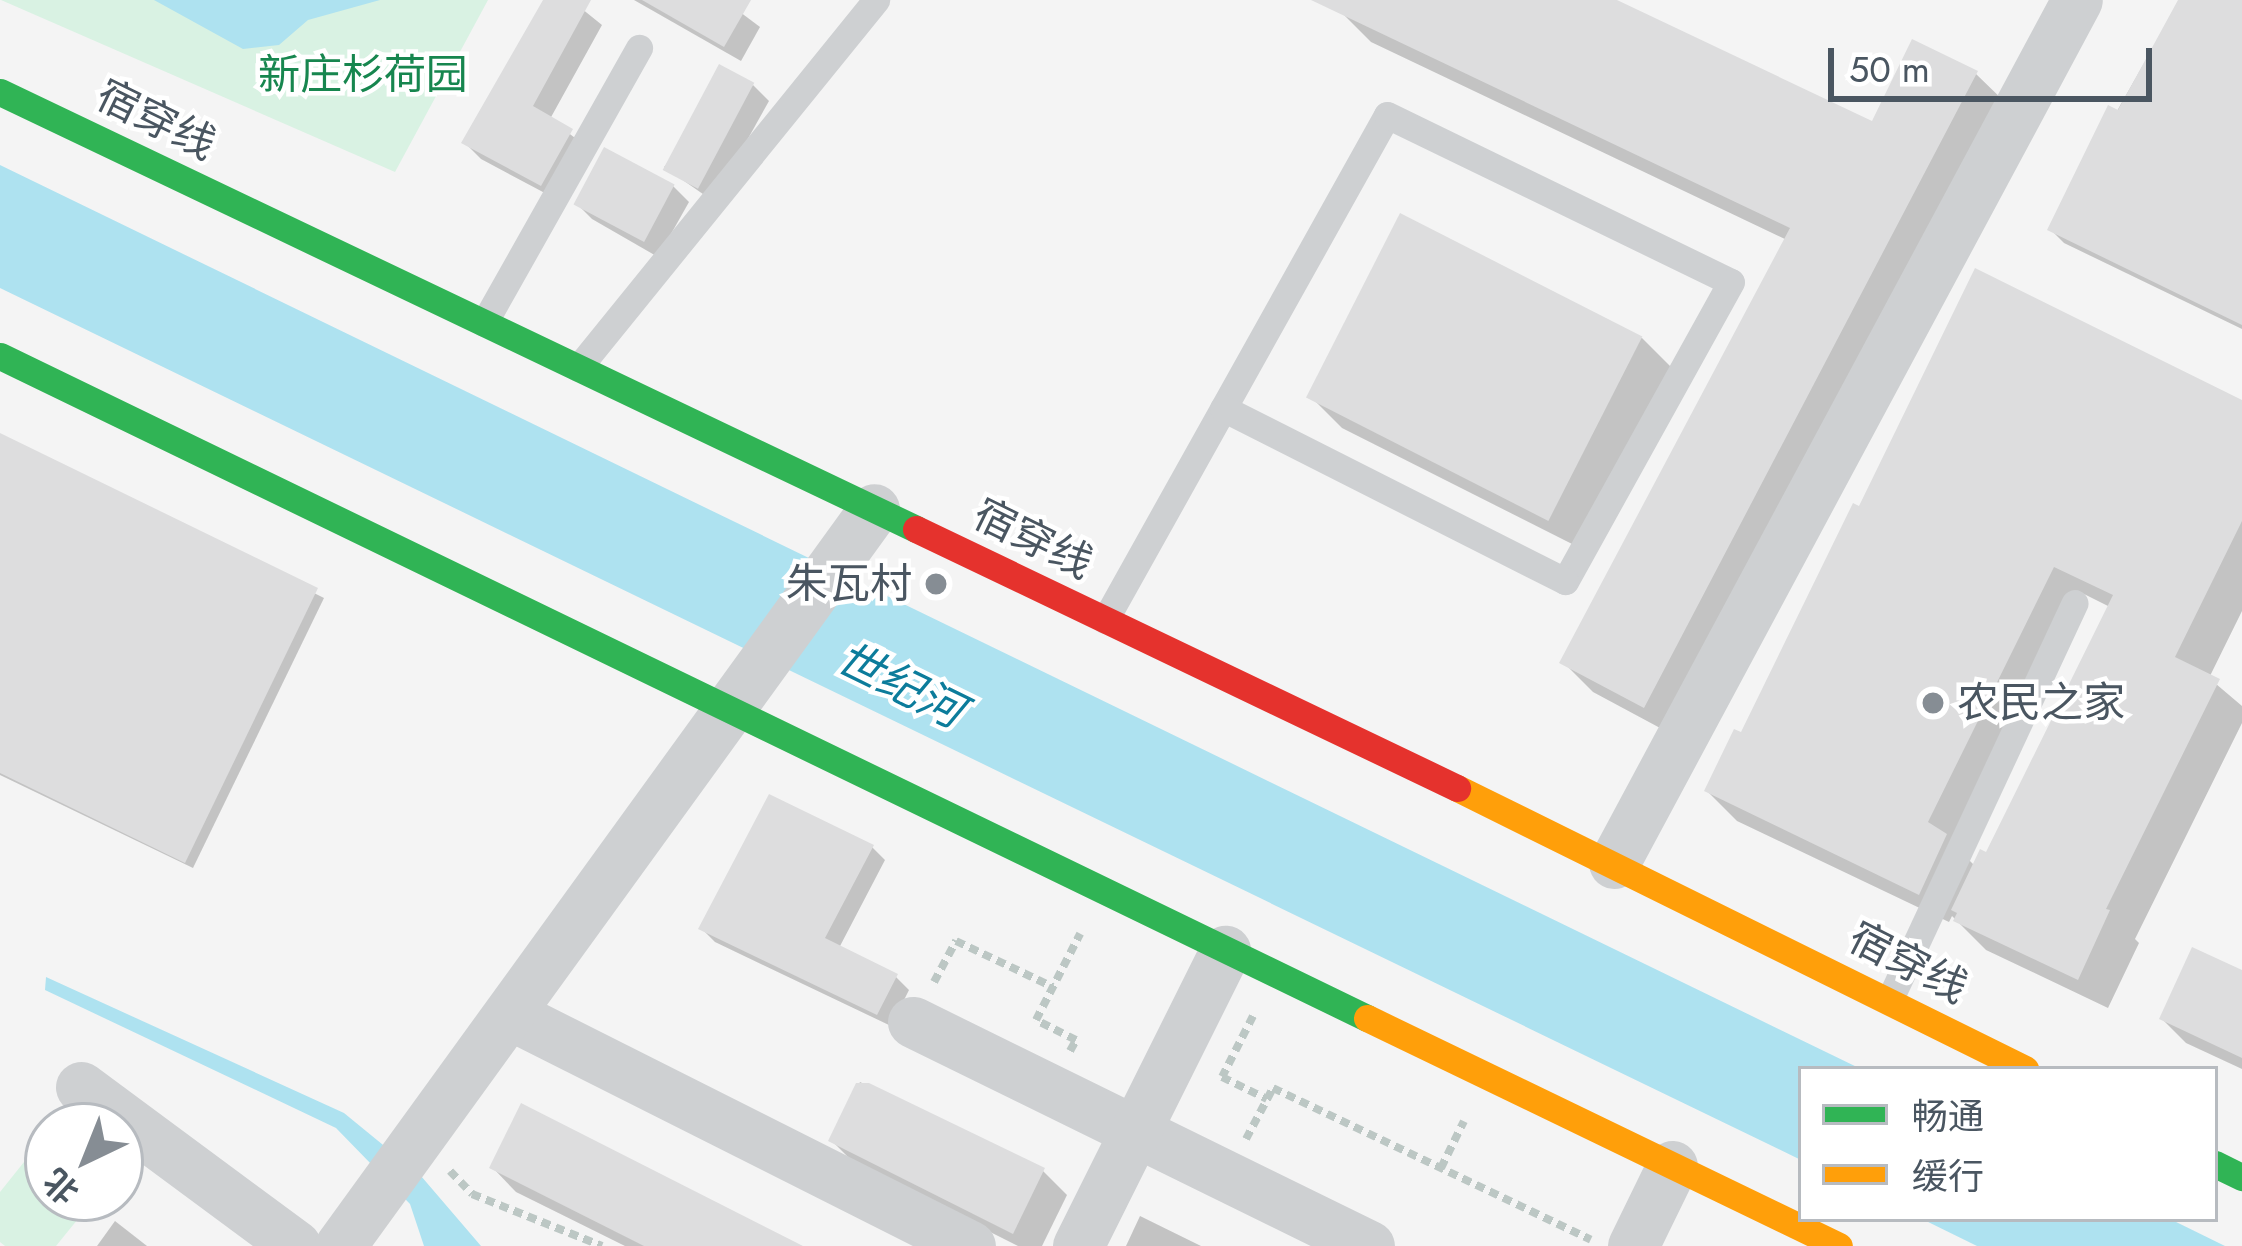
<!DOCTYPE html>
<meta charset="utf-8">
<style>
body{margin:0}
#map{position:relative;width:2242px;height:1246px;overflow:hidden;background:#f4f4f4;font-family:Jost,"Noto Sans SC",sans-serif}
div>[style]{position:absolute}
.green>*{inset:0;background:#d9f2e3}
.water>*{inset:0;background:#aee2f0}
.shadow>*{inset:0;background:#0003}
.building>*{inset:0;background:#ddddde;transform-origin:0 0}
.path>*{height:8px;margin-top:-4px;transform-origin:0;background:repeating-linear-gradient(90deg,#bcc7c4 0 9px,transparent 0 15px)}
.lane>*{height:27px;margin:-13.5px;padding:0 13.5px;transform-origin:13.5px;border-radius:13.5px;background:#ced0d2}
.street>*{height:51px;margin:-25.5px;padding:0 25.5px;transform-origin:25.5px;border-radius:25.5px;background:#ced0d2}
.fast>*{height:27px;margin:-13.5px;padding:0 13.5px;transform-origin:13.5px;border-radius:13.5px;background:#30b455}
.slow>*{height:27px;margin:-13.5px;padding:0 13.5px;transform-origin:13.5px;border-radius:13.5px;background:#ff9f0a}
.jam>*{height:27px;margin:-13.5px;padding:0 13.5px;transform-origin:13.5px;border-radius:13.5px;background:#e5322d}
.dots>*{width:33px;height:33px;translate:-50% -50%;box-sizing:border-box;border:6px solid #fff;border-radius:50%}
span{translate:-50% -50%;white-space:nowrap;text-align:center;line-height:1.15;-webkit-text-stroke:9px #fff;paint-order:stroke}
.park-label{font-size:42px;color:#17864f}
.street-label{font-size:42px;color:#4a5661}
.poi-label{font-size:42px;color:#4a5661}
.right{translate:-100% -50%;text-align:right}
.left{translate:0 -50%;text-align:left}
.water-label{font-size:45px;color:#0c7c9b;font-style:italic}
.legend{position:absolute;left:1798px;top:1066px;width:420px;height:156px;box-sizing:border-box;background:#fff;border:3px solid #b7bbc0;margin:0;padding:15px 21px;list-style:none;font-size:36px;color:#4a5661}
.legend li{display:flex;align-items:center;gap:24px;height:60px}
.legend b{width:60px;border:3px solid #b7bbc0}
.north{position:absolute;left:24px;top:1102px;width:120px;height:120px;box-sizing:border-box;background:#fff;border:3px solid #b7bbc0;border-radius:50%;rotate:223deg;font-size:33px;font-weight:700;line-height:48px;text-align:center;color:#4a5661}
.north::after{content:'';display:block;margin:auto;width:42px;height:54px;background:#868d94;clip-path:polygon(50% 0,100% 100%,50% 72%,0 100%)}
.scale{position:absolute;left:1828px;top:48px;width:324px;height:54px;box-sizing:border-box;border:6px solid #4a5661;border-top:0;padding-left:15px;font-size:36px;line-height:42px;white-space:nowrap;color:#4a5661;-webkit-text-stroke:9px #fff;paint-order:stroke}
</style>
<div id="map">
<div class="green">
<div style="clip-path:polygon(1px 0,488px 0,395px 172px)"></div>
<div style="clip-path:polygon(48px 1132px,48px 1198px,95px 1198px,56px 1246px,5px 1246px,0 1242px,0 1192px)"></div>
</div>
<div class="water">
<div style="clip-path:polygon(154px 0,380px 0,308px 20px,279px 45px,243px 49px)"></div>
<div style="clip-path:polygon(0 165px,1861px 1069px,1801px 1069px,1801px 1160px,0 288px)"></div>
<div style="clip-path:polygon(46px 977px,344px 1113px,421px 1176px,481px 1246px,424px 1246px,410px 1204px,336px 1128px,45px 990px)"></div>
<div style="clip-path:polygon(1922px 1219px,2170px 1219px,2225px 1246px,1977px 1246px)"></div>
</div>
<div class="shadow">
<div style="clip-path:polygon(547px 0,571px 0,602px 25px,550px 119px,587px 147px,558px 200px,481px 159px,465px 143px)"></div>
<div style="clip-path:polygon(634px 0,724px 0,760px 27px,741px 61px)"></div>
<div style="clip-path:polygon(1346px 0,1610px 0,1874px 125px,1976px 74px,2007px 104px,1675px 736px,1593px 692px,1563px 662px,1787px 240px,1371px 42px,1340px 11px)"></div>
<div style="clip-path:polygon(2180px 0,2242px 0,2242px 329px,2064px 243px,2050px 229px)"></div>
<div style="clip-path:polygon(753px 85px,769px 101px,713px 201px,664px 167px)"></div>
<div style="clip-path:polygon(673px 186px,689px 202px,658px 257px,592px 219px,576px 203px)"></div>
<div style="clip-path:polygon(1642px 338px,1673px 369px,1582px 549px,1342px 428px,1311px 397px)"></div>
<div style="clip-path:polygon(evenodd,2242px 403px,2242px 611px,2209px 678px,2242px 706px,2242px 723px,2135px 939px,2139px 943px,2108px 1008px,1986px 950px,1952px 916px,1949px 922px,1737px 821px,1707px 791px,1742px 736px,2242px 403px,2084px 594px,2110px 607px,1988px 856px,1975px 866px,1959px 850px,2084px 594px)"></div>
<div style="clip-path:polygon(0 436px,324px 598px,193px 868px,0 775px)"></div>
<div style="clip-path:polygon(872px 847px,885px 860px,839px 948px,896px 977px,909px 990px,891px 1026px,715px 942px,702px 929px)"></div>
<div style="clip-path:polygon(2242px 973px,2242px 1069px,2186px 1043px,2162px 1019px)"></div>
<div style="clip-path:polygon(860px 1082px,1043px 1171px,1067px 1195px,1042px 1246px,1018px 1246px,855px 1164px,831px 1140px)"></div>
<div style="clip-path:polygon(492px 1167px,792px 1246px,625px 1246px,516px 1192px)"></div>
<div style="clip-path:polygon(1140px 1216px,1201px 1246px,1126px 1246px)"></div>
<div style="clip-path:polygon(115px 1221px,147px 1246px,97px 1246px)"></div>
</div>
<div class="building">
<div style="clip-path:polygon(543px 0,591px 0,533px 106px,573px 129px,541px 186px,461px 143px)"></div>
<div style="clip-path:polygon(642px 0,751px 0,724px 47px)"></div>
<div style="clip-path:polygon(1311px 0,1617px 0,1872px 121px,1912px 39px,1978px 71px,1644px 708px,1559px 663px,1790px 228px)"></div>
<div style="clip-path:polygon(2178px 0,2242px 0,2242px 325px,2047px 230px,2108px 105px,2118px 110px)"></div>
<div style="left:719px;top:64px;width:40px;height:120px;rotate:28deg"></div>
<div style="left:604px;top:147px;width:80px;height:65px;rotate:28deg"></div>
<div style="left:1400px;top:213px;width:272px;height:207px;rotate:27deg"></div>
<div style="clip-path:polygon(1975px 268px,2242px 400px,2242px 521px,2175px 657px,2220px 679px,2106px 909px,2110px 910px,2078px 980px,1953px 921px,1957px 913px,1951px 910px,1980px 849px,1986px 852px,2113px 595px,2054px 567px,1928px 822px,1947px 834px,1919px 895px,1704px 791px,1734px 729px,1741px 732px,1853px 503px,1859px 506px)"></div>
<div style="clip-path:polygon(0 433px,318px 588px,185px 863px,0 773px)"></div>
<div style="clip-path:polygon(769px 794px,874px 845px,825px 938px,898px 974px,877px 1015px,698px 929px)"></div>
<div style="clip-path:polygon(2192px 947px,2242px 970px,2242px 1058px,2159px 1019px)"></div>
<div style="clip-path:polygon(856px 1083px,869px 1083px,1045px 1168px,1013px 1234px,828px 1141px)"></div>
<div style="clip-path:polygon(521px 1103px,803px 1246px,644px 1246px,489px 1168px)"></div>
</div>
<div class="path">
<div style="left:934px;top:982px;width:47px;rotate:-61.8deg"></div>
<div style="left:956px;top:941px;width:107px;rotate:25.4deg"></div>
<div style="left:1253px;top:1016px;width:68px;rotate:116.9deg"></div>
<div style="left:1222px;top:1077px;width:50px;rotate:26.1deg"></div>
<div style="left:1070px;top:1051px;width:13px;rotate:-61deg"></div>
<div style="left:1076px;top:1040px;width:45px;rotate:-153.4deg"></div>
<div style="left:1036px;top:1020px;width:97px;rotate:-62.9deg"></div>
<div style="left:1246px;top:1139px;width:58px;rotate:-62.1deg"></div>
<div style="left:1273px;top:1088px;width:352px;rotate:25.5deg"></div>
<div style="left:1441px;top:1168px;width:52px;rotate:-63.9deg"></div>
<div style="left:450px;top:1171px;width:32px;rotate:46deg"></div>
<div style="left:472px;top:1194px;width:140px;rotate:21.8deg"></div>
</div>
<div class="lane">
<div style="left:484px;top:323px;width:316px;rotate:-60.6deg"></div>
<div style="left:578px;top:368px;width:474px;rotate:-51deg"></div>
<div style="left:1105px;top:620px;width:578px;rotate:-60.82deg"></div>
<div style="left:1387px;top:115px;width:382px;rotate:25.9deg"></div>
<div style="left:1731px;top:282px;width:342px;rotate:119deg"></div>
<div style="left:1565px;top:581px;width:383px;rotate:-153.2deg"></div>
<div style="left:1889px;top:1001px;width:439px;rotate:-65deg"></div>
</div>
<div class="street">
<div style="left:1614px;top:863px;width:979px;rotate:-61.79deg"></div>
<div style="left:509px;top:1014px;width:516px;rotate:26.71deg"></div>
<div style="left:913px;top:1022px;width:508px;rotate:26.16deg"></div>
<div style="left:81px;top:1087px;width:267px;rotate:36.5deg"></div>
<div style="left:340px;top:1246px;width:910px;rotate:-54.07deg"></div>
<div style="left:1078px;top:1246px;width:330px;rotate:-63.5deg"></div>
<div style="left:1633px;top:1246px;width:89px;rotate:-64deg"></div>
</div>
<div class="fast">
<div style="left:0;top:92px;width:1015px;rotate:25.5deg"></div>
<div style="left:0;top:356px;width:1519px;rotate:25.84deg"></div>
<div style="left:2215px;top:1164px;width:30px;rotate:26deg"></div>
</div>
<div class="slow">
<div style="left:1457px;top:788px;width:634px;rotate:26.32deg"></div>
<div style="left:1367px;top:1018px;width:524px;rotate:25.78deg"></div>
</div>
<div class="jam">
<div style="left:916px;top:529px;width:600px;rotate:25.58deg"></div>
</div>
<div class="dots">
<div style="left:936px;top:584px;background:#868d94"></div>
<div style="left:1933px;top:703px;background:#868d94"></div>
</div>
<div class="park-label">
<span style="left:363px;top:75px">新庄杉荷园</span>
</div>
<div class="street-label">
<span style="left:156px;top:120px;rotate:26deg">宿穿线</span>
<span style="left:1033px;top:539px;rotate:26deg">宿穿线</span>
<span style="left:1908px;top:963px;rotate:27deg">宿穿线</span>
</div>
<div class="poi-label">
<span class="right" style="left:912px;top:584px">朱瓦村</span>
<span class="left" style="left:1957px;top:703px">农民之家</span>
</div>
<div class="water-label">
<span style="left:900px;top:685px;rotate:26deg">世纪河</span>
</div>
<ul class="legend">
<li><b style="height:15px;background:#30b455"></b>畅通</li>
<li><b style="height:15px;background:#ff9f0a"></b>缓行</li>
</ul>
<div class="north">北</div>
<div class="scale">50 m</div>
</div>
